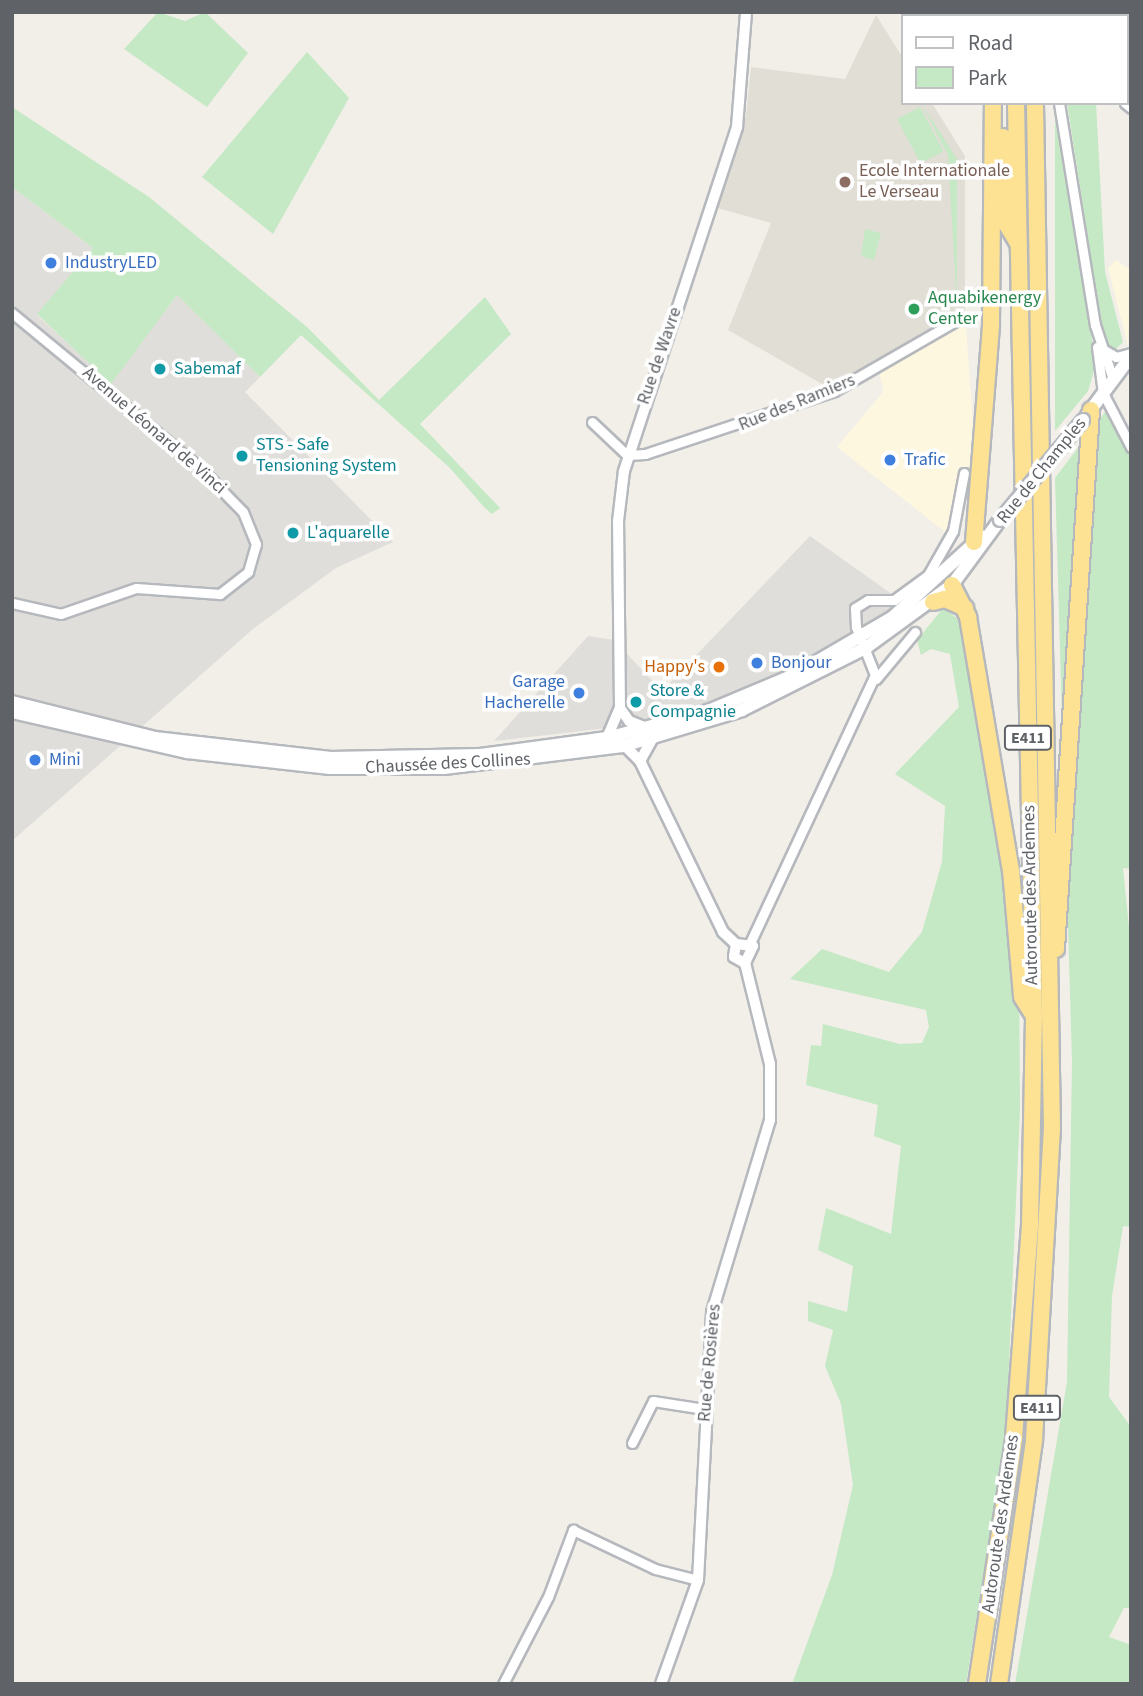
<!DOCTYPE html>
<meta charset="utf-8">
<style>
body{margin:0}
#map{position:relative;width:1143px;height:1696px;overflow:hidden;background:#f1efe8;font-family:"Source Sans 3",sans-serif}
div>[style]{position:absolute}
.commercial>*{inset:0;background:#fef7e0}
.industrial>*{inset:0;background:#e0deda}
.education>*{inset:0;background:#e1ded6}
.green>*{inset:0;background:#c5e8c5;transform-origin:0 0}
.roads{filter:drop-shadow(2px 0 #b5b8bc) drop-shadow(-2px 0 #b5b8bc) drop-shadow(0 2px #b5b8bc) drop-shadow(0 -2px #b5b8bc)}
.minor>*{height:9px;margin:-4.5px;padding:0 4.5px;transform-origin:4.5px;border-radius:4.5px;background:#fff}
.tertiary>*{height:10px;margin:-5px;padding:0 5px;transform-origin:5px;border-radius:5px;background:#fff}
.secondary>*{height:12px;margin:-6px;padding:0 6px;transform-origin:6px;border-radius:6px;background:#fff}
.motorway>*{height:16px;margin:-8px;padding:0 8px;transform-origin:8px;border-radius:8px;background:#fde293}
.bridges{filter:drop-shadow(2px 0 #b6babf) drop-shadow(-2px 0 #b6babf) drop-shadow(0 2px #b6babf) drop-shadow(0 -2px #b6babf)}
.secondary-bridge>*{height:12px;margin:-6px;padding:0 6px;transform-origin:6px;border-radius:6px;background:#fff}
.dots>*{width:19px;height:19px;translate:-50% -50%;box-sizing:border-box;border:4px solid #fff;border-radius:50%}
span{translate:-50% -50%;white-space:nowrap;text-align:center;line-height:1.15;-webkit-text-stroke:7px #fff;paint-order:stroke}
.shield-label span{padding:2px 5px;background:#fff;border:2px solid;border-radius:5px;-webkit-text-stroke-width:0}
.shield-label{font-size:16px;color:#5f6368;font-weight:700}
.education-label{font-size:18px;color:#785e54}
.left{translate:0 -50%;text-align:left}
.shop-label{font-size:18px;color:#366cbe}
.right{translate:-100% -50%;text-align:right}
.leisure-label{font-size:18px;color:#27864d}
.street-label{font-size:18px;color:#5f6368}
.culture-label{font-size:18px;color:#0d838f}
.food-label{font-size:18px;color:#c56008}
.frame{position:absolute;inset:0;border:14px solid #5f6368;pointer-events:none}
.legend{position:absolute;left:901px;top:14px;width:228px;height:91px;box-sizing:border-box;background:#fff;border:2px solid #bfc1c3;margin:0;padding:9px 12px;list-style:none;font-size:21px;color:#5f6368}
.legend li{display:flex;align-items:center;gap:14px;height:35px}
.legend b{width:35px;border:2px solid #bfc1c3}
</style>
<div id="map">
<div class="commercial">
<div style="clip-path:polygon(1116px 260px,1131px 270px,1128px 346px,1108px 268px)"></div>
<div style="clip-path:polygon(965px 312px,974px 439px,969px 488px,948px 534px,837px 447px,883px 392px,878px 364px)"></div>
</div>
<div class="industrial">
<div style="clip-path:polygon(12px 187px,93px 248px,37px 315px,111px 383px,177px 295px,260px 377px,245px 392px,393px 542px,336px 568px,253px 629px,12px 841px)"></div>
<div style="clip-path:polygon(810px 536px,903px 602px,789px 669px,723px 699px,642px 724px,494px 741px,588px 636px,614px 640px,662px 691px)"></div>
</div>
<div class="education">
<div style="clip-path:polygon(876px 15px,903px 58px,903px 103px,932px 103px,965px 156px,965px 312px,829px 388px,728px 330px,771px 223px,717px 208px,746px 115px,751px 67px,845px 79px)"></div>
</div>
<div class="green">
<div style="clip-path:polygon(158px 12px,185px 21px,205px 12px,248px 53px,207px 107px,124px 49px)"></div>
<div style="clip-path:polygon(307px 52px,349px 98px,273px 234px,202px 177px)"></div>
<div style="clip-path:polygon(921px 103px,957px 159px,957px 306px,948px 155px)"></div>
<div style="clip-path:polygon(1067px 103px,1096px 103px,1105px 272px,1123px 342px,1113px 352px,1104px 342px)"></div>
<div style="clip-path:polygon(12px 107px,149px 197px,307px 327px,379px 400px,485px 297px,511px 334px,420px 424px,500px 508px,492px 514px,484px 507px,450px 468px,301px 335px,260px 377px,177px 295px,111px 384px,37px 314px,93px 248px,12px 187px)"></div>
<div style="left:920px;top:107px;width:50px;height:26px;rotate:62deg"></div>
<div style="clip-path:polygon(1055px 118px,1096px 364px,1088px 391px,1055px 431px)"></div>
<div style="clip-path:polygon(865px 229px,881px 233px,874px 260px,861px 256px)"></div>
<div style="clip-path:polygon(1106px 411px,1131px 457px,1131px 869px,1123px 868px,1131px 947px,1131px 1227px,1123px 1226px,1112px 1296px,1109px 1397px,1131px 1427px,1131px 1608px,1124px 1608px,1109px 1637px,1131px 1645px,1131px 1684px,1015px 1684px,1067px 1382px,1072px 1062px,1055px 478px)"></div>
<div style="clip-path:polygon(944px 607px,962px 623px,1019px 969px,1020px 1109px,1006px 1431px,966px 1684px,792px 1684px,832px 1575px,853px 1485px,841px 1404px,825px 1366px,833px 1330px,808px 1321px,808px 1301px,847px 1312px,853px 1266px,818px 1250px,826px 1208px,891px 1234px,901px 1146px,874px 1136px,878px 1105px,806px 1085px,811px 1045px,821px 1046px,823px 1024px,900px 1044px,922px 1043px,929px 1027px,926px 1010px,790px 979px,822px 949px,889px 972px,922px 932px,942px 862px,945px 806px,895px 774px,959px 707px,950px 654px,931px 649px,921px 655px,917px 640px)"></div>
</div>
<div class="roads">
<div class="minor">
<div style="left:1052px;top:12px;width:4px;rotate:90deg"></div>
<div style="left:1059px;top:103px;width:225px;rotate:80.8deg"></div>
<div style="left:1095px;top:325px;width:57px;rotate:71.6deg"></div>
<div style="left:1125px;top:103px;width:8px;rotate:40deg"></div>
<div style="left:12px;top:313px;width:245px;rotate:39.5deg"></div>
<div style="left:201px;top:469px;width:60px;rotate:45.7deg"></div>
<div style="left:243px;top:512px;width:35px;rotate:68deg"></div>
<div style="left:256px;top:544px;width:29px;rotate:106deg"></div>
<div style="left:248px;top:572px;width:36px;rotate:142deg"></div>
<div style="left:220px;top:594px;width:84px;rotate:-175.9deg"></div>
<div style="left:136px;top:588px;width:79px;rotate:160.9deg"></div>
<div style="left:61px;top:614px;width:50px;rotate:-167.3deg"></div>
<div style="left:1097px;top:347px;width:46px;rotate:82.6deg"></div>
<div style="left:1103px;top:393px;width:61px;rotate:62.6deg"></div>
<div style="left:1104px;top:350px;width:14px;rotate:30deg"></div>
<div style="left:1116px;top:357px;width:16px;rotate:-15deg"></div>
<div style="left:592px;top:422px;width:48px;rotate:43.3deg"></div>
<div style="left:627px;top:455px;width:18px;rotate:-3deg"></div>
<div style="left:645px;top:454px;width:199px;rotate:-18.4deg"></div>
<div style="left:834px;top:391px;width:138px;rotate:-29.9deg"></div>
<div style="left:876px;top:679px;width:61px;rotate:-50.3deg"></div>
<div style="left:750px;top:943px;width:296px;rotate:-65deg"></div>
<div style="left:875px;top:675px;width:52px;rotate:-111.6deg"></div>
<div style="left:856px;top:627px;width:19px;rotate:-93deg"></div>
<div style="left:855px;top:608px;width:15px;rotate:-32deg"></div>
<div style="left:868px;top:600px;width:26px"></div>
<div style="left:894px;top:600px;width:42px;rotate:-36.3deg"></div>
<div style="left:928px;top:575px;width:51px;rotate:-60.4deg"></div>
<div style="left:953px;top:531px;width:59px;rotate:-79.3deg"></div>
<div style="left:632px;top:1443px;width:47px;rotate:-63.4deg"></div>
<div style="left:653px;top:1401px;width:52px;rotate:8.9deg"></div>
<div style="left:503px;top:1684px;width:98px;rotate:-62.7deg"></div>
<div style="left:548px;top:1597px;width:72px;rotate:-69.5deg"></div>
<div style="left:573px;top:1530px;width:91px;rotate:25.4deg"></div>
<div style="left:655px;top:1569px;width:44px;rotate:14.3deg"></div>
</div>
<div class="tertiary">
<div style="left:620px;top:708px;width:16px;rotate:55deg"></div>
<div style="left:629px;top:721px;width:18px;rotate:22deg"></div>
<div style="left:607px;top:738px;width:33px;rotate:-67deg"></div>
<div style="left:620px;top:708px;width:187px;rotate:-90.6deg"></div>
<div style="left:618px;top:521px;width:50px;rotate:-83.2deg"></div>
<div style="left:624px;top:471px;width:362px;rotate:-71.8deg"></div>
<div style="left:737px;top:127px;width:115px;rotate:-85.5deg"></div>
<div style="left:624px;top:745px;width:23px;rotate:45deg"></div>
<div style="left:640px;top:761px;width:190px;rotate:64.1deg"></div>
<div style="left:723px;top:932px;width:18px;rotate:43deg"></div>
<div style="left:640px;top:761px;width:26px;rotate:-61deg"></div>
<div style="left:736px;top:944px;width:17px;rotate:7deg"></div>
<div style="left:753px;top:946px;width:19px;rotate:115deg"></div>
<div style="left:736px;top:944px;width:13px;rotate:99deg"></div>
<div style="left:734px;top:957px;width:13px;rotate:29deg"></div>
<div style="left:661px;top:1684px;width:110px;rotate:-70.4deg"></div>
<div style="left:698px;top:1580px;width:268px;rotate:-87deg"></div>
<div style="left:712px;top:1312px;width:201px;rotate:-73.2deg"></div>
<div style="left:770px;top:1120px;width:56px;rotate:-90deg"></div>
<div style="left:770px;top:1064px;width:104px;rotate:-103.9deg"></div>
</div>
<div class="secondary">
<div style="left:1087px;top:415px;width:74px;rotate:-53.3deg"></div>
<div style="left:12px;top:702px;width:147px;rotate:14.1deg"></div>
<div style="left:155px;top:738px;width:177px;rotate:6.5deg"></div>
<div style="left:331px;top:758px;width:149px;rotate:-1.2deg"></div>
<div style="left:480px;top:755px;width:128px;rotate:-7.6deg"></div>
<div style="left:607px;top:738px;width:105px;rotate:-15deg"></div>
<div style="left:708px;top:711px;width:93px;rotate:-22.7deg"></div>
<div style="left:794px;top:675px;width:115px;rotate:-30.4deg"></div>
<div style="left:893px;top:617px;width:120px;rotate:-42.3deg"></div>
<div style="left:12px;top:712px;width:180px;rotate:12.9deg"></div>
<div style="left:187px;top:752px;width:144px;rotate:6.4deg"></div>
<div style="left:330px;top:768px;width:114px"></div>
<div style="left:444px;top:768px;width:180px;rotate:-7deg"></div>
<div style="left:623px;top:746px;width:124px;rotate:-16.8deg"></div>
<div style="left:742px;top:710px;width:140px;rotate:-26.7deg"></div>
<div style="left:867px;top:647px;width:105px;rotate:-36.1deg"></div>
<div style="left:952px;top:585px;width:81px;rotate:-53.6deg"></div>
</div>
<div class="motorway">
<div style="left:1014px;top:12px;width:4px;rotate:90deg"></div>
<div style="left:1033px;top:12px;width:4px;rotate:90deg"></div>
<div style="left:991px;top:16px;width:4px;rotate:-90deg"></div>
<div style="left:1003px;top:137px;width:88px;rotate:87.4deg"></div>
<div style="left:1007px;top:225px;width:23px;rotate:59deg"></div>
<div style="left:974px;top:542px;width:219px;rotate:-85.5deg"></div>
<div style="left:991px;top:324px;width:221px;rotate:-89.5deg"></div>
<div style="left:952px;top:585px;width:36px;rotate:63deg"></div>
<div style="left:968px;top:617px;width:257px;rotate:80.4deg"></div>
<div style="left:1011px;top:870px;width:127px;rotate:85deg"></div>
<div style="left:1022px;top:997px;width:19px;rotate:58deg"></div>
<div style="left:933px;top:602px;width:12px;rotate:-14deg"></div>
<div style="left:945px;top:599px;width:22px;rotate:24deg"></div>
<div style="left:1056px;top:949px;width:540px;rotate:-86.28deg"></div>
<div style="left:977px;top:1684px;width:249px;rotate:-81.4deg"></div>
<div style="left:1014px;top:1438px;width:213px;rotate:-85.7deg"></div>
<div style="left:1030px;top:1226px;width:209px;rotate:-88.9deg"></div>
<div style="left:1034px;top:1017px;width:914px;rotate:-91.13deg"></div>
<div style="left:999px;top:1684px;width:246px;rotate:-81.8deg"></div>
<div style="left:1034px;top:1440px;width:311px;rotate:-86.7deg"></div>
<div style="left:1052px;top:1130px;width:1027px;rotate:-90.95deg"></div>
</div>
</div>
<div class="bridges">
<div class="secondary-bridge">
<div style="left:1000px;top:520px;width:130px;rotate:-50.3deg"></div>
</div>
</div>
<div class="dots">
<div style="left:845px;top:182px;background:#8d6e63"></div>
<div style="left:51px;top:263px;background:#3f7fe0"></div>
<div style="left:914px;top:309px;background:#2e9e5b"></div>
<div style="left:160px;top:369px;background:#0f9aa8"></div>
<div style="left:242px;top:456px;background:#0f9aa8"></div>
<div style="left:890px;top:460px;background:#3f7fe0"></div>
<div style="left:293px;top:533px;background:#0f9aa8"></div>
<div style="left:757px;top:663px;background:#3f7fe0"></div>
<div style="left:719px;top:667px;background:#e8710a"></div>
<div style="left:579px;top:693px;background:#3f7fe0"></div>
<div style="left:636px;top:702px;background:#0f9aa8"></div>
<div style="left:35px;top:760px;background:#3f7fe0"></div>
</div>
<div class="shield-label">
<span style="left:1028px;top:738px">E411</span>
<span style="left:1037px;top:1408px">E411</span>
</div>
<div class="education-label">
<span class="left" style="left:859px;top:182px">Ecole Internationale<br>Le Verseau</span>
</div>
<div class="shop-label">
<span class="left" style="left:65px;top:263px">IndustryLED</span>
<span class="left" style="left:904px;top:460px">Trafic</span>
<span class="left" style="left:771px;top:663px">Bonjour</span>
<span class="right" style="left:565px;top:693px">Garage<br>Hacherelle</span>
<span class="left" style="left:49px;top:760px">Mini</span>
</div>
<div class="leisure-label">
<span class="left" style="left:928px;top:309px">Aquabikenergy<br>Center</span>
</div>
<div class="street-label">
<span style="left:660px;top:356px;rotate:-71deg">Rue de Wavre</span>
<span style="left:797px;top:403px;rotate:-22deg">Rue des Ramiers</span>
<span style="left:154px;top:431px;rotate:41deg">Avenue Léonard de Vinci</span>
<span style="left:1042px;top:471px;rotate:-51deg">Rue de Champles</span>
<span style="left:448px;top:764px;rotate:-3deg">Chaussée des Collines</span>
<span style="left:1031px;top:895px;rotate:-91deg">Autoroute des Ardennes</span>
<span style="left:710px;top:1363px;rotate:-85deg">Rue de Rosières</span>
<span style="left:1001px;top:1524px;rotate:-82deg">Autoroute des Ardennes</span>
</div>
<div class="culture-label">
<span class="left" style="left:174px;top:369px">Sabemaf</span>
<span class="left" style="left:256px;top:456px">STS - Safe<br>Tensioning System</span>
<span class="left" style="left:307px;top:533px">L'aquarelle</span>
<span class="left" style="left:650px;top:702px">Store &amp;<br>Compagnie</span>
</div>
<div class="food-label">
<span class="right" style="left:705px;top:667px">Happy's</span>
</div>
<div class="frame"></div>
<ul class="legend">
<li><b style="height:9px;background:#fff"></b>Road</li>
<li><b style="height:19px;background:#c5e8c5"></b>Park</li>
</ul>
</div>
